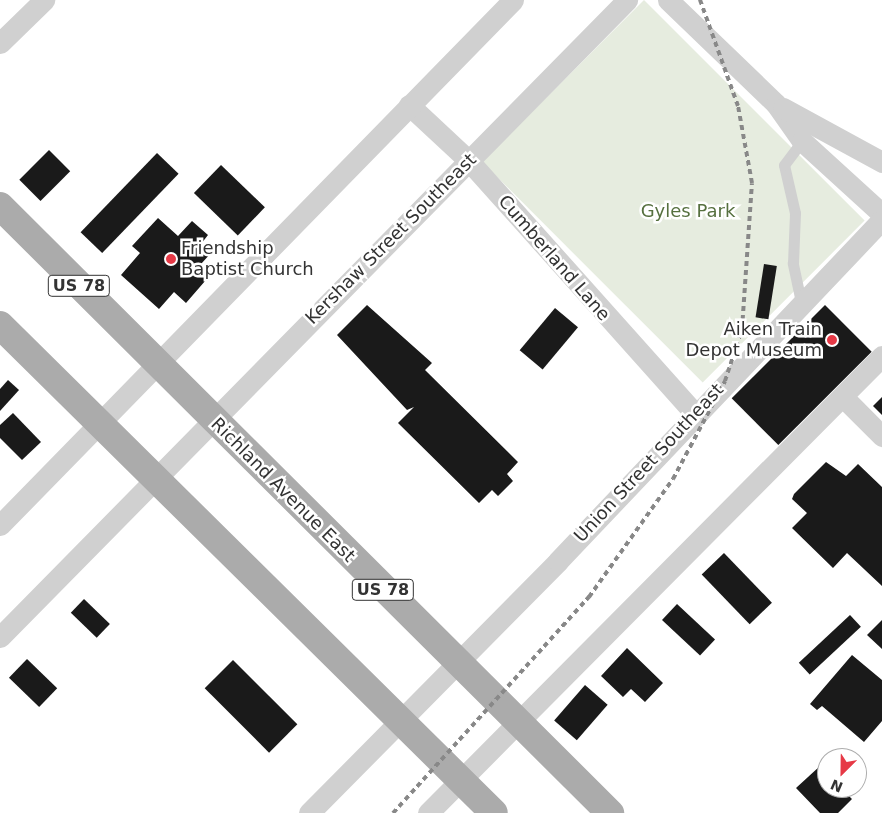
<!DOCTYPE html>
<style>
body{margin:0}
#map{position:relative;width:882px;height:813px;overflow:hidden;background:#fff;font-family:"DejaVu Sans",sans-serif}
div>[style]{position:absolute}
.green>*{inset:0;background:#e6ecdf;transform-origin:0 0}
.building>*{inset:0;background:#1a1a1a;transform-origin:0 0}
.service>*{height:11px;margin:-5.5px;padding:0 5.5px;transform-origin:5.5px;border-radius:5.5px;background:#d0d0d0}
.minor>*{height:21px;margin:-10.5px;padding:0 10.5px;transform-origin:10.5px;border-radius:10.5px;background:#d0d0d0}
.primary>*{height:28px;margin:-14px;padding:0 14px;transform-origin:14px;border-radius:14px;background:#ababab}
.rail>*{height:4px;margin-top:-2px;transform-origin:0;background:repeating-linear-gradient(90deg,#888 0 5px,transparent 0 9px)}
.dots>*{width:14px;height:14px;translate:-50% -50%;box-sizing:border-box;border:2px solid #fff;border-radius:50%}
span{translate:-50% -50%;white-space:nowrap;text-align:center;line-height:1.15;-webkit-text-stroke:5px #fff;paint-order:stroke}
.shield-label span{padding:1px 4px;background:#fff;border:1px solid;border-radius:4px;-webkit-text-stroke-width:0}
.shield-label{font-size:16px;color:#333;font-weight:700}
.park-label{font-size:18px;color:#56703f}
.street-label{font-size:18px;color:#333}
.poi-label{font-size:18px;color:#333}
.left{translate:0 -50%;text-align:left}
.right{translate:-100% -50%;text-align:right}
.north{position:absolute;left:817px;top:748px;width:50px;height:50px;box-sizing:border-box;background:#fff;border:1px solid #adadad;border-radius:50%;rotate:203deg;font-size:14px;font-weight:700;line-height:20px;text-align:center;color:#333}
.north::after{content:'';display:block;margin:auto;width:18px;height:22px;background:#e63946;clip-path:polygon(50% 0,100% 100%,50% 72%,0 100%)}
</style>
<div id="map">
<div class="green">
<div style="left:644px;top:0;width:312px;height:229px;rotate:45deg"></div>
</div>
<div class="building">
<div style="left:49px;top:150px;width:30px;height:42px;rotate:45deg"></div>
<div style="left:157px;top:153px;width:30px;height:110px;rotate:44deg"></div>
<div style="left:221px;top:165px;width:61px;height:39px;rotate:44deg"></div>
<div style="clip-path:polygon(158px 218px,178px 236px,192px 221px,208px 235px,201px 244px,211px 253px,201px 264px,212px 273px,186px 303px,174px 292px,159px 309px,121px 275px,140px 253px,132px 246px)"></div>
<div style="left:764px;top:264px;width:13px;height:54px;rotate:9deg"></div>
<div style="clip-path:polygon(367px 305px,432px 363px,425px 370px,518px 462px,507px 474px,513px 481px,498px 496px,492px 490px,479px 503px,398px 423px,414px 407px,407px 410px,337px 335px)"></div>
<div style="left:825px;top:305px;width:66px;height:132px;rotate:45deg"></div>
<div style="left:555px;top:308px;width:30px;height:55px;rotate:40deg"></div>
<div style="clip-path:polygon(8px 380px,19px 390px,0 411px,0 389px)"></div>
<div style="clip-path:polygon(882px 397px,882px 415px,873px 406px)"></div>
<div style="clip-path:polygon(13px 413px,41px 442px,22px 460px,0 438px,0 425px)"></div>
<div style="clip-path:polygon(826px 462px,846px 476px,858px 464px,882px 487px,882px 586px,847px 553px,833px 568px,792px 528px,807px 513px,792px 499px,794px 494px)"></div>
<div style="left:724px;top:553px;width:69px;height:31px;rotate:46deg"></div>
<div style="left:84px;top:599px;width:36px;height:19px;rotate:44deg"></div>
<div style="left:677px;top:604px;width:52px;height:22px;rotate:43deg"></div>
<div style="left:850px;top:615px;width:16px;height:70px;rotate:47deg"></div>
<div style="clip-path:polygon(882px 620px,882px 649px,867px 635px)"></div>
<div style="clip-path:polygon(627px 648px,663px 683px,645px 702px,631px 689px,623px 697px,601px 676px)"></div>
<div style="clip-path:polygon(852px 655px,882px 680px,882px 721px,864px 742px,822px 706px,817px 710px,810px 704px)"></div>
<div style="left:27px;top:659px;width:42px;height:26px;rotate:44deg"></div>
<div style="left:233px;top:660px;width:91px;height:40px;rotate:45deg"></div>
<div style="left:585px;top:685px;width:30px;height:47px;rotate:41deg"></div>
<div style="clip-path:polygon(820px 766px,827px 773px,827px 788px,841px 788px,852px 799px,838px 813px,820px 813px,796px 788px)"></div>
</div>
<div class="service">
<div style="left:801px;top:302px;width:40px;rotate:-102deg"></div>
<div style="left:793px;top:263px;width:50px;rotate:-87.7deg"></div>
<div style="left:795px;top:213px;width:49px;rotate:-102.9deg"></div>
<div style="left:784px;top:165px;width:30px;rotate:-53deg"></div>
</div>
<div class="minor">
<div style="left:668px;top:0;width:150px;rotate:43.9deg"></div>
<div style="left:776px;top:104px;width:45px;rotate:54.9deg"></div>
<div style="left:802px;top:141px;width:108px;rotate:42.4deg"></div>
<div style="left:0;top:43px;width:62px;rotate:-44.3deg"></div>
<div style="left:409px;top:105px;width:82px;rotate:43deg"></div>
<div style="left:469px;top:161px;width:339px;rotate:48.2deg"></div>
<div style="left:783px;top:108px;width:113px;rotate:28.6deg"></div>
<div style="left:844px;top:398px;width:54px;rotate:45deg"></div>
<div style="left:0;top:525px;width:734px;rotate:-45.66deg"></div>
<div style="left:0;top:637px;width:894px;rotate:-45.45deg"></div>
<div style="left:309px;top:813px;width:354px;rotate:-45.3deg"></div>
<div style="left:558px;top:561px;width:470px;rotate:-46.5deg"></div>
<div style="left:428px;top:813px;width:644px;rotate:-45.19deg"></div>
</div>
<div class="primary">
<div style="left:0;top:206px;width:861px;rotate:44.86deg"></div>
<div style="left:0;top:325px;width:694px;rotate:44.65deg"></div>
</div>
<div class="rail">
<div style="left:393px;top:813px;width:292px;rotate:-47.8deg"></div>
<div style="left:589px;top:597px;width:145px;rotate:-54.6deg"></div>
<div style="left:673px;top:479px;width:111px;rotate:-62deg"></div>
<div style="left:725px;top:381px;width:55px;rotate:-71.9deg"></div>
<div style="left:742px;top:329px;width:146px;rotate:-86.1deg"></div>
<div style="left:752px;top:183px;width:78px;rotate:-100.3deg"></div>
<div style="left:738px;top:106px;width:113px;rotate:-109.7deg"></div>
</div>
<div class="dots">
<div style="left:171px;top:259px;background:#e63946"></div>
<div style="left:832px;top:340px;background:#e63946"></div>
</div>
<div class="shield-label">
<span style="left:79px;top:286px">US 78</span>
<span style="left:383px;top:590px">US 78</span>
</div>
<div class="park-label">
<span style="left:688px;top:211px">Gyles Park</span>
</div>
<div class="street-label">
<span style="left:391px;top:239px;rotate:-45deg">Kershaw Street Southeast</span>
<span style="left:554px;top:258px;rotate:49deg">Cumberland Lane</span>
<span style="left:649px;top:463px;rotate:-47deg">Union Street Southeast</span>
<span style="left:283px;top:490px;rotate:45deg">Richland Avenue East</span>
</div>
<div class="poi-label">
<span class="left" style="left:181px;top:259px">Friendship<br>Baptist Church</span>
<span class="right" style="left:822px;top:340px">Aiken Train<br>Depot Museum</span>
</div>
<div class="north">N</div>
</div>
